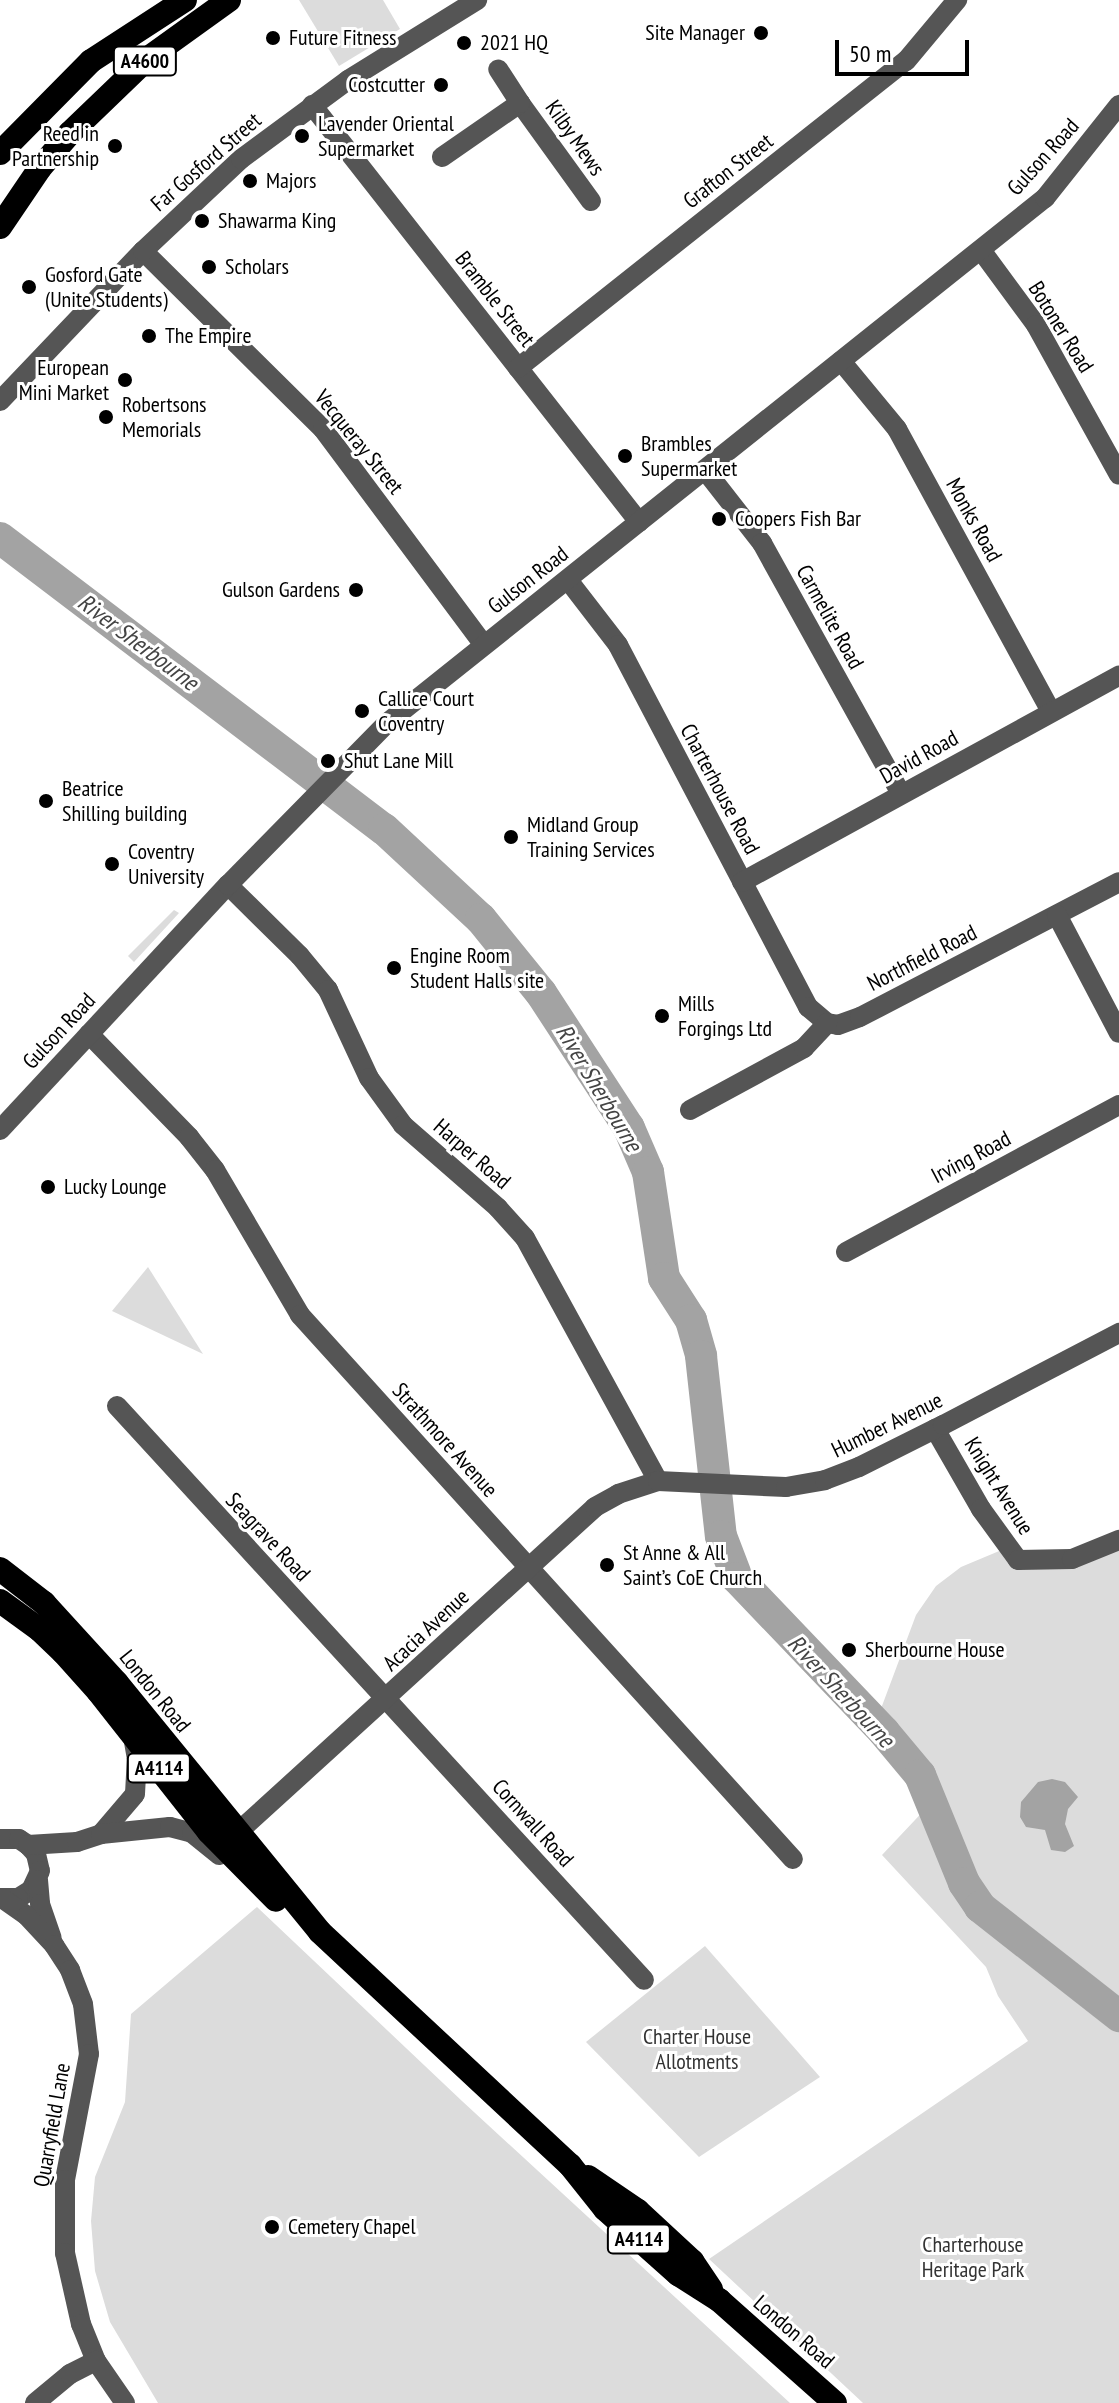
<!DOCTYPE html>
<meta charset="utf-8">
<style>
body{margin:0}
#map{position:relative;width:1119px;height:2403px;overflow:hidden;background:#fff;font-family:"PT Sans Narrow",sans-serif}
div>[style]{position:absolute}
.green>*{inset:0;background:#dcdcdc}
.water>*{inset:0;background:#a3a3a3}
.river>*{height:32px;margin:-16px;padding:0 16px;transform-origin:16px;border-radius:16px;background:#a3a3a3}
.minor>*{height:20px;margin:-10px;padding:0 10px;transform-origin:10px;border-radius:10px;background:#555}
.highway>*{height:24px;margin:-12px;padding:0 12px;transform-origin:12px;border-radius:12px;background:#000}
.dots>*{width:22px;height:22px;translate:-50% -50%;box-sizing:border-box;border:4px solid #fff;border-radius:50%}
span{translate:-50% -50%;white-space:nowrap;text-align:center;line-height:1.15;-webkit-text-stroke:6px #fff;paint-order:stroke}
.shield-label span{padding:2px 6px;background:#fff;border:2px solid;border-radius:6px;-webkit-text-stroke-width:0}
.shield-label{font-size:20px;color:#000;font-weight:700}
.poi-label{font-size:22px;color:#000}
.right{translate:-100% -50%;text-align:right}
.left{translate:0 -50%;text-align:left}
.street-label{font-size:22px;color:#000}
.park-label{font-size:22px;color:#333}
.water-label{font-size:24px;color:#444;font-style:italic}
.scale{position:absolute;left:835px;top:40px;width:134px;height:36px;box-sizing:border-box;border:4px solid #000;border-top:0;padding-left:10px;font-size:24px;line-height:28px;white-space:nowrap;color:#000;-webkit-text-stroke:6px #fff;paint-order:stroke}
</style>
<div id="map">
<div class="green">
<div style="clip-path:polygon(299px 0,383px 0,400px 29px,339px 66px)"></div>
<div style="clip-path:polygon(174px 910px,179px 913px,134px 962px,128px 956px)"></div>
<div style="clip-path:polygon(148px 1267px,203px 1354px,112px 1311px)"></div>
<div style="clip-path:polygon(1119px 1543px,1119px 2403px,863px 2403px,709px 2259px,1028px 2041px,998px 1996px,986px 1967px,882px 1855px,931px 1803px,870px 1738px,916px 1615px,936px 1586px,961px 1567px,1004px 1549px,1018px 1560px)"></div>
<div style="clip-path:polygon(257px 1907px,462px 2101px,790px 2403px,158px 2403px,110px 2322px,95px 2271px,91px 2221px,95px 2177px,125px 2102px,131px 2014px)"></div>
<div style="clip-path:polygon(705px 1946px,820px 2077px,699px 2157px,586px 2042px)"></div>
</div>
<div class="water">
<div style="clip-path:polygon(1052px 1779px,1065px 1782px,1078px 1797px,1068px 1809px,1065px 1824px,1074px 1846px,1065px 1852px,1051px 1850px,1045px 1830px,1026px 1827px,1020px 1817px,1021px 1802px,1038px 1782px)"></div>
</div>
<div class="river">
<div style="left:0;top:538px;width:482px;rotate:37.2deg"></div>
<div style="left:384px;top:829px;width:132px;rotate:42.9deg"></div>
<div style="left:481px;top:919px;width:95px;rotate:51deg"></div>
<div style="left:541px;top:993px;width:161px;rotate:56.9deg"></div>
<div style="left:629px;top:1128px;width:48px;rotate:66.6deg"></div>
<div style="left:648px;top:1172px;width:107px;rotate:81.4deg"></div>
<div style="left:664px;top:1278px;width:50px;rotate:57.3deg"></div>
<div style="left:691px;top:1320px;width:37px;rotate:74deg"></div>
<div style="left:701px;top:1356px;width:181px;rotate:83.7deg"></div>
<div style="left:721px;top:1536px;width:45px;rotate:69.1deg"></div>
<div style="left:737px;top:1578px;width:213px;rotate:46.3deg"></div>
<div style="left:884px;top:1732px;width:56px;rotate:50.1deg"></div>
<div style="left:920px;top:1775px;width:117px;rotate:67.8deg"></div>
<div style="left:964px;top:1883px;width:29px;rotate:56deg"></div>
<div style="left:980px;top:1907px;width:177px;rotate:38.1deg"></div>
</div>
<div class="minor">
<div style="left:520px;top:103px;width:121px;rotate:54.1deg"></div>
<div style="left:312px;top:105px;width:530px;rotate:51.9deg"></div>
<div style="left:442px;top:157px;width:95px;rotate:-34.7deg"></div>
<div style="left:520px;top:103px;width:40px;rotate:-122.9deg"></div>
<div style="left:981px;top:250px;width:93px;rotate:53.7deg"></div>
<div style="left:1036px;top:325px;width:171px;rotate:61deg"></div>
<div style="left:143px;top:251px;width:253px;rotate:44.7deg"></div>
<div style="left:323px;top:429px;width:269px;rotate:53.3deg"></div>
<div style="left:841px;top:361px;width:88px;rotate:50.5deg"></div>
<div style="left:897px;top:429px;width:322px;rotate:61.4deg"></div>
<div style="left:518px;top:368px;width:495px;rotate:-38.4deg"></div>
<div style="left:906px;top:61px;width:80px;rotate:-50.1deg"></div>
<div style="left:0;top:401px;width:207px;rotate:-46.4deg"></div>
<div style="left:143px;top:251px;width:134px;rotate:-43.2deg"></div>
<div style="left:241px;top:159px;width:133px;rotate:-36.4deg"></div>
<div style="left:348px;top:80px;width:152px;rotate:-31.8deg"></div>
<div style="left:705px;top:470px;width:93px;rotate:52deg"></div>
<div style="left:762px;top:543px;width:287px;rotate:61deg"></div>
<div style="left:568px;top:580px;width:82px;rotate:52.4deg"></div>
<div style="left:618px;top:645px;width:409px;rotate:62.3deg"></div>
<div style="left:808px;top:1007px;width:25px;rotate:40deg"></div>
<div style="left:827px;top:1023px;width:11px;rotate:10deg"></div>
<div style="left:838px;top:1025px;width:23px;rotate:-20deg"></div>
<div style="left:860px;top:1017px;width:292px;rotate:-27.5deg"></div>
<div style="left:742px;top:882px;width:430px;rotate:-28.7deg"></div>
<div style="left:228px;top:885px;width:101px;rotate:44.6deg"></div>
<div style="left:300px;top:956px;width:44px;rotate:50.5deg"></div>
<div style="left:328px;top:990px;width:97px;rotate:65deg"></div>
<div style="left:369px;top:1078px;width:58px;rotate:54.1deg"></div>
<div style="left:403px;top:1125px;width:126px;rotate:41.1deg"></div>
<div style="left:498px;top:1208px;width:40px;rotate:48deg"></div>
<div style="left:525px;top:1238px;width:277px;rotate:61.3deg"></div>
<div style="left:1057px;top:915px;width:133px;rotate:62.3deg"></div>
<div style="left:89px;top:1034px;width:144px;rotate:45.8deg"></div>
<div style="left:189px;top:1137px;width:42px;rotate:51.8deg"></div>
<div style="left:215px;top:1170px;width:168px;rotate:59.6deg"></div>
<div style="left:300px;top:1315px;width:734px;rotate:47.82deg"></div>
<div style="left:690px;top:1110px;width:130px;rotate:-28.5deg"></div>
<div style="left:804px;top:1048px;width:34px;rotate:-47deg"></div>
<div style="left:0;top:1130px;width:335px;rotate:-47.1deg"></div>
<div style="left:228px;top:885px;width:227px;rotate:-45.5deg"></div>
<div style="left:387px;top:723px;width:842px;rotate:-38.59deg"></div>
<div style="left:1045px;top:198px;width:119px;rotate:-51.5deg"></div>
<div style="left:846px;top:1252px;width:310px;rotate:-28.3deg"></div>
<div style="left:117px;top:1406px;width:779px;rotate:47.44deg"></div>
<div style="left:935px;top:1429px;width:92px;rotate:60.1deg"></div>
<div style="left:981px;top:1509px;width:63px;rotate:54deg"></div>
<div style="left:1018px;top:1560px;width:54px;rotate:-1.1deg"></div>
<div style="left:1072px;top:1559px;width:51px;rotate:-22deg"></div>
<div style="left:237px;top:1833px;width:484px;rotate:-42.3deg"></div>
<div style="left:595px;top:1507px;width:26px;rotate:-29deg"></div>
<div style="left:618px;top:1494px;width:42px;rotate:-18deg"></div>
<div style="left:658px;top:1481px;width:128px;rotate:2.7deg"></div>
<div style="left:786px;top:1487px;width:40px;rotate:-10deg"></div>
<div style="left:825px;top:1480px;width:36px;rotate:-21deg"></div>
<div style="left:859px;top:1467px;width:94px;rotate:-26.6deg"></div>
<div style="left:943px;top:1425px;width:199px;rotate:-27.6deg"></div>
<div style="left:101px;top:1834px;width:52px;rotate:-49.6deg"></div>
<div style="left:135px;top:1794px;width:35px;rotate:-87deg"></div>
<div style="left:137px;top:1759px;width:23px;rotate:-100deg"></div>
<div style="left:0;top:1839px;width:19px"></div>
<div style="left:19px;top:1839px;width:11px;rotate:34deg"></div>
<div style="left:28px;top:1845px;width:12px;rotate:48deg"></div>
<div style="left:36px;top:1854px;width:17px;rotate:77deg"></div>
<div style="left:40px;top:1871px;width:21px;rotate:115deg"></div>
<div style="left:31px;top:1890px;width:15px;rotate:148deg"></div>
<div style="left:18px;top:1898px;width:18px;rotate:180deg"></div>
<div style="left:28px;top:1845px;width:49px;rotate:-3.5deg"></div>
<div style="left:77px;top:1842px;width:25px;rotate:-18deg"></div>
<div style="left:101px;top:1834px;width:69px;rotate:-5.8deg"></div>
<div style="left:170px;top:1827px;width:23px;rotate:15deg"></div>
<div style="left:192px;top:1833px;width:35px;rotate:39deg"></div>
<div style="left:38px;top:1880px;width:24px;rotate:85deg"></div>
<div style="left:40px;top:1904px;width:36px;rotate:71deg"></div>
<div style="left:3px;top:1899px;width:29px;rotate:35deg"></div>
<div style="left:27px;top:1916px;width:40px;rotate:47deg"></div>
<div style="left:54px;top:1945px;width:30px;rotate:57deg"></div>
<div style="left:70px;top:1970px;width:36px;rotate:69deg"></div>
<div style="left:83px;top:2004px;width:50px;rotate:83.2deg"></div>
<div style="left:89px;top:2054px;width:128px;rotate:100.8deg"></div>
<div style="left:65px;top:2180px;width:73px;rotate:90deg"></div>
<div style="left:65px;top:2253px;width:73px;rotate:77.3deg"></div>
<div style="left:81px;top:2324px;width:40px;rotate:68deg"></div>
<div style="left:96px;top:2361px;width:51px;rotate:55.4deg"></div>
<div style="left:35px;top:2403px;width:45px;rotate:-39.6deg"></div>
<div style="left:70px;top:2374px;width:29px;rotate:-27deg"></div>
</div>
<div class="highway">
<div style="left:0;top:153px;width:129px;rotate:-45.3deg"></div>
<div style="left:91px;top:61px;width:112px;rotate:-33deg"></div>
<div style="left:0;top:227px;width:71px;rotate:-55.9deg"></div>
<div style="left:40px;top:168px;width:46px;rotate:-49.4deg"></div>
<div style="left:70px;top:133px;width:107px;rotate:-43.9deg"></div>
<div style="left:147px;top:59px;width:101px;rotate:-35.7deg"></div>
<div style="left:0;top:1569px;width:56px;rotate:37.7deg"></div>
<div style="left:44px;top:1603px;width:108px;rotate:47.6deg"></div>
<div style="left:117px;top:1683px;width:321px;rotate:50.8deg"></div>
<div style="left:320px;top:1932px;width:342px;rotate:43deg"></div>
<div style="left:570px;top:2165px;width:56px;rotate:51.5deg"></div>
<div style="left:605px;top:2209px;width:98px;rotate:41.7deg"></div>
<div style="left:678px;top:2274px;width:49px;rotate:32.4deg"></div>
<div style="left:719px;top:2300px;width:155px;rotate:41.6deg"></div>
<div style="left:0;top:1601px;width:49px;rotate:35.9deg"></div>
<div style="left:40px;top:1630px;width:32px;rotate:44deg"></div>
<div style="left:63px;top:1652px;width:52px;rotate:48.1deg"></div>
<div style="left:98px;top:1691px;width:179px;rotate:51.8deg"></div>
<div style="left:209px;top:1832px;width:95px;rotate:45.4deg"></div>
<div style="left:588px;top:2177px;width:60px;rotate:34.2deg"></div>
<div style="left:638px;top:2211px;width:74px;rotate:42.8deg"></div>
<div style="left:692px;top:2261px;width:34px;rotate:56deg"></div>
</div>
<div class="dots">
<div style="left:761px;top:33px;background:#000"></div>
<div style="left:273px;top:38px;background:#000"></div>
<div style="left:464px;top:43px;background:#000"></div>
<div style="left:441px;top:85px;background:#000"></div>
<div style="left:302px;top:136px;background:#000"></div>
<div style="left:115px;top:146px;background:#000"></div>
<div style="left:250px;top:181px;background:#000"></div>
<div style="left:202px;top:221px;background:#000"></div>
<div style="left:209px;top:267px;background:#000"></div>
<div style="left:29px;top:287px;background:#000"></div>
<div style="left:149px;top:336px;background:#000"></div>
<div style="left:125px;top:380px;background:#000"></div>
<div style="left:106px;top:417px;background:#000"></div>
<div style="left:625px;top:456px;background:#000"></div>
<div style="left:719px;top:519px;background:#000"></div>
<div style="left:356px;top:590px;background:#000"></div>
<div style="left:362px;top:711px;background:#000"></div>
<div style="left:328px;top:761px;background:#000"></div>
<div style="left:46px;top:801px;background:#000"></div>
<div style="left:511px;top:837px;background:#000"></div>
<div style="left:112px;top:864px;background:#000"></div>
<div style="left:394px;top:968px;background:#000"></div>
<div style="left:662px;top:1016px;background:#000"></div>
<div style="left:48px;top:1187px;background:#000"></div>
<div style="left:607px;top:1565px;background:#000"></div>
<div style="left:849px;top:1650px;background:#000"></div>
<div style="left:272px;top:2227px;background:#000"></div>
</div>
<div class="shield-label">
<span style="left:145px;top:61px">A4600</span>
<span style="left:159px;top:1768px">A4114</span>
<span style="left:639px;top:2239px">A4114</span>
</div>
<div class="poi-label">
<span class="right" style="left:745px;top:33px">Site Manager</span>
<span class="left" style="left:289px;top:38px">Future Fitness</span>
<span class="left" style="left:480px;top:43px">2021 HQ</span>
<span class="right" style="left:425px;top:85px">Costcutter</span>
<span class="left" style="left:318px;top:136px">Lavender Oriental<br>Supermarket</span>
<span class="right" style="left:99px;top:146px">Reed in<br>Partnership</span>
<span class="left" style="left:266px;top:181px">Majors</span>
<span class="left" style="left:218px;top:221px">Shawarma King</span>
<span class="left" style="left:225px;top:267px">Scholars</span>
<span class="left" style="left:45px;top:287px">Gosford Gate<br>(Unite Students)</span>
<span class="left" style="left:165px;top:336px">The Empire</span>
<span class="right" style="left:109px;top:380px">European<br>Mini Market</span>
<span class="left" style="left:122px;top:417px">Robertsons<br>Memorials</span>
<span class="left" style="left:641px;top:456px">Brambles<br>Supermarket</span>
<span class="left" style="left:735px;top:519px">Coopers Fish Bar</span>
<span class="right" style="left:340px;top:590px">Gulson Gardens</span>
<span class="left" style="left:378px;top:711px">Callice Court<br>Coventry</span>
<span class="left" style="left:344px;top:761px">Shut Lane Mill</span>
<span class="left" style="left:62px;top:801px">Beatrice<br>Shilling building</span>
<span class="left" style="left:527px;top:837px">Midland Group<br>Training Services</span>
<span class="left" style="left:128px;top:864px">Coventry<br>University</span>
<span class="left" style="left:410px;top:968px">Engine Room<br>Student Halls site</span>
<span class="left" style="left:678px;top:1016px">Mills<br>Forgings Ltd</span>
<span class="left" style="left:64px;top:1187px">Lucky Lounge</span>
<span class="left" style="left:623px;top:1565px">St Anne &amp; All<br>Saint’s CoE Church</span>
<span class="left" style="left:865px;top:1650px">Sherbourne House</span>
<span class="left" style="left:288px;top:2227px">Cemetery Chapel</span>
</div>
<div class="street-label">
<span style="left:575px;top:138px;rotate:55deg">Kilby Mews</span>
<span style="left:1043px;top:157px;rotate:-48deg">Gulson Road</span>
<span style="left:206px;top:162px;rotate:-41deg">Far Gosford Street</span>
<span style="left:728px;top:171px;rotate:-38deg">Grafton Street</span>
<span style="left:495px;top:299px;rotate:52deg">Bramble Street</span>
<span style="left:1061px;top:327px;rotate:58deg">Botoner Road</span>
<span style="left:359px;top:442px;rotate:51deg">Vecqueray Street</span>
<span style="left:974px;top:520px;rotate:61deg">Monks Road</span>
<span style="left:528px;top:580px;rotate:-38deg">Gulson Road</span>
<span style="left:830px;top:617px;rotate:61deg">Carmelite Road</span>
<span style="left:919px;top:757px;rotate:-29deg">David Road</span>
<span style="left:720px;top:789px;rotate:62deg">Charterhouse Road</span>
<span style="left:922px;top:958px;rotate:-27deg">Northfield Road</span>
<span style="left:59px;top:1031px;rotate:-47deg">Gulson Road</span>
<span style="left:472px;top:1154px;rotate:41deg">Harper Road</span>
<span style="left:971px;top:1157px;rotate:-28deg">Irving Road</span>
<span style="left:887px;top:1425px;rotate:-26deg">Humber Avenue</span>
<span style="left:445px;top:1440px;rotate:48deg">Strathmore Avenue</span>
<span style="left:999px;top:1486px;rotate:58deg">Knight Avenue</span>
<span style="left:268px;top:1537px;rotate:47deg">Seagrave Road</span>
<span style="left:426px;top:1630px;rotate:-43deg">Acacia Avenue</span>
<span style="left:155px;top:1691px;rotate:51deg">London Road</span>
<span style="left:533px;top:1823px;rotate:48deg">Cornwall Road</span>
<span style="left:52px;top:2125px;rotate:-80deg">Quarryfield Lane</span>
<span style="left:794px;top:2332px;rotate:41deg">London Road</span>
</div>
<div class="park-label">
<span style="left:697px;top:2049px">Charter House<br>Allotments</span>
<span style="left:973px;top:2257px">Charterhouse<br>Heritage Park</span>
</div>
<div class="water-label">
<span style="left:138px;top:642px;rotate:37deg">River Sherbourne</span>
<span style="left:599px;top:1088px;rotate:59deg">River Sherbourne</span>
<span style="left:841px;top:1691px;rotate:47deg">River Sherbourne</span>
</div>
<div class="scale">50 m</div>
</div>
